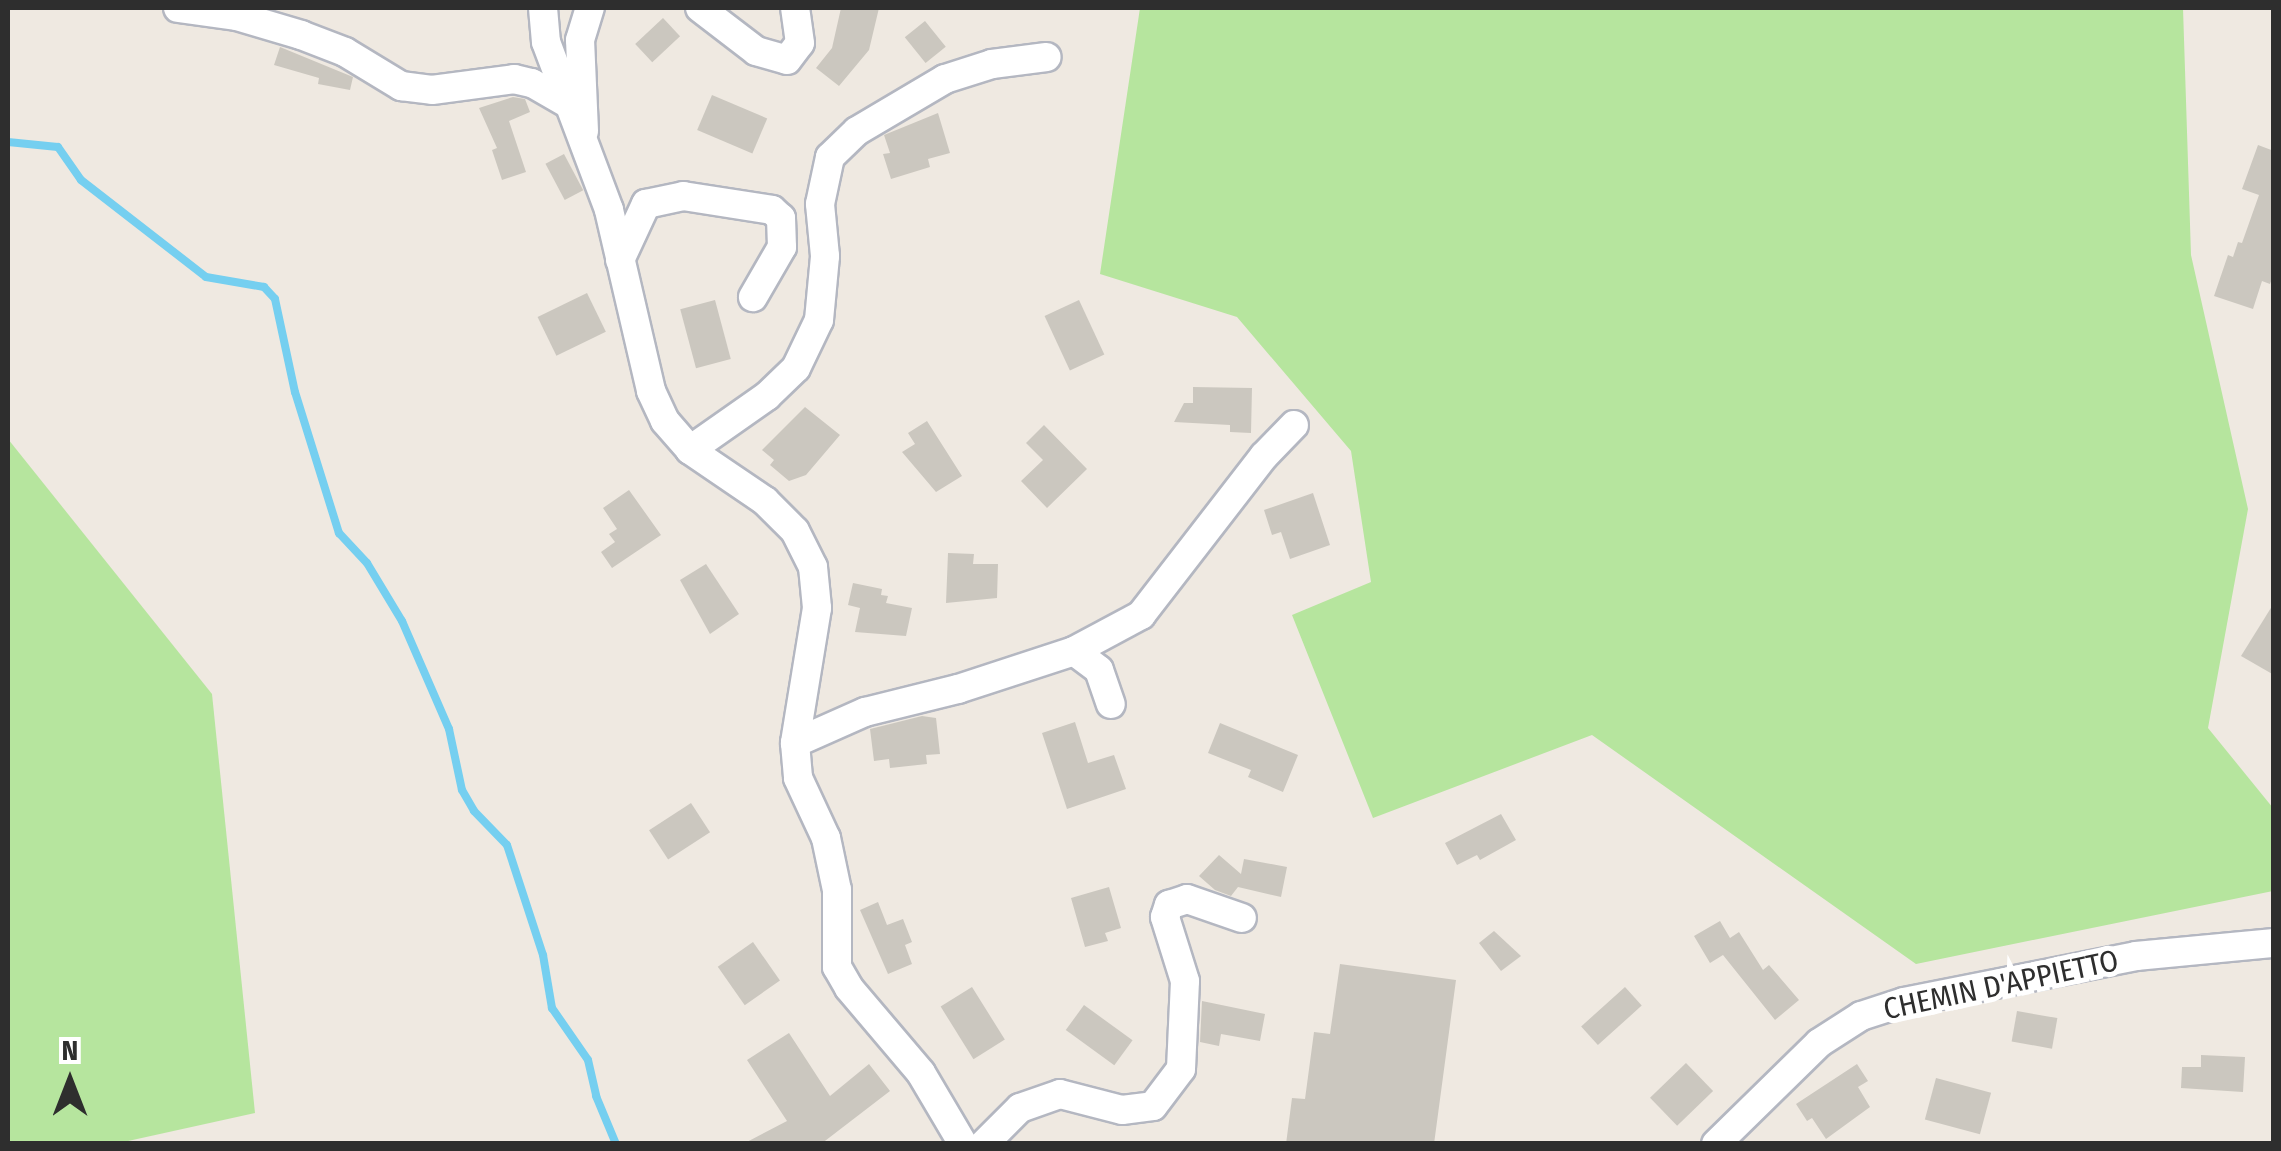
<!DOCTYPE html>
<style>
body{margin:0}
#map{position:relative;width:2281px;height:1151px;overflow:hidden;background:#efe9e1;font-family:"Fira Sans Condensed",sans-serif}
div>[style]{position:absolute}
.green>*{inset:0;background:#b6e59e}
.stream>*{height:8px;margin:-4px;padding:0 4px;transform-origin:4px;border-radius:4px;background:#75cff0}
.building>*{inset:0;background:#cbc7bf;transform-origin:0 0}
.roads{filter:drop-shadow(2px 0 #b4b7c1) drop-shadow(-2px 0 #b4b7c1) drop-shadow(0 2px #b4b7c1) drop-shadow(0 -2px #b4b7c1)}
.minor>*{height:28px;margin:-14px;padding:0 14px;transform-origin:14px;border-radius:14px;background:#fff}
span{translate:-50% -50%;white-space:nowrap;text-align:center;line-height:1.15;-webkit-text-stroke:10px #fff;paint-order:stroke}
.street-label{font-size:30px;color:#2e2e2e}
.frame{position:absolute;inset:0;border:10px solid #2e2e2e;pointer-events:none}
.north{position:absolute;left:20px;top:1031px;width:100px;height:100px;-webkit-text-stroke:8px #fff;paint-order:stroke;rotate:0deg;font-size:28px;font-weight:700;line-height:40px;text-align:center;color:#2e2e2e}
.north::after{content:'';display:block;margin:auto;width:35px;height:45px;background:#2e2e2e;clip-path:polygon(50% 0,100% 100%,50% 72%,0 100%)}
</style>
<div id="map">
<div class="green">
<div style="clip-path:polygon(1140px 8px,2183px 8px,2191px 255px,2248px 509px,2208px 728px,2273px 808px,2273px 891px,1916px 964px,1592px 735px,1373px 818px,1292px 615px,1371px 582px,1351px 451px,1237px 317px,1100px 274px)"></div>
<div style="clip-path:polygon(8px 439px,212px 694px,255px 1113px,119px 1143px,8px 1143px)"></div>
</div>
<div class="stream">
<div style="left:8px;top:142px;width:50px;rotate:5.7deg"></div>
<div style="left:58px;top:147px;width:40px;rotate:55.1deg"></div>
<div style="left:81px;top:180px;width:158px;rotate:37.8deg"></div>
<div style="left:206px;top:277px;width:59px;rotate:9.8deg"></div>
<div style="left:264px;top:287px;width:16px;rotate:47deg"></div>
<div style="left:275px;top:299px;width:95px;rotate:77.9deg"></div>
<div style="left:295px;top:392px;width:148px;rotate:72.7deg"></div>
<div style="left:339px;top:533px;width:41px;rotate:47deg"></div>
<div style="left:367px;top:563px;width:68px;rotate:58.9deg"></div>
<div style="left:402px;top:621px;width:118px;rotate:66.5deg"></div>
<div style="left:449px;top:729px;width:62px;rotate:78deg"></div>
<div style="left:462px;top:790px;width:24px;rotate:60deg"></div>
<div style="left:474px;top:811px;width:47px;rotate:45.9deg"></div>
<div style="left:507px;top:845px;width:116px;rotate:71.9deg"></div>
<div style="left:543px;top:955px;width:54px;rotate:80.4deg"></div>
<div style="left:552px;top:1008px;width:63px;rotate:55.3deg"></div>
<div style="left:588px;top:1060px;width:37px;rotate:77deg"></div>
<div style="left:596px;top:1096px;width:52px;rotate:67.4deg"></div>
</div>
<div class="building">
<div style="clip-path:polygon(841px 8px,879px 8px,869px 50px,839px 86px,816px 68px,832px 48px)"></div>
<div style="left:663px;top:18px;width:25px;height:38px;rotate:47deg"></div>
<div style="left:925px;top:21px;width:33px;height:26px;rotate:51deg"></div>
<div style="clip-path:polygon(280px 47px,353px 77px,350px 90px,318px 84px,319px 78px,274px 65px)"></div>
<div style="left:712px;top:95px;width:60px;height:38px;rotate:23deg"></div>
<div style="clip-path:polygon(513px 97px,525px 99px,530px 112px,509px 121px,526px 172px,502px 180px,492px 150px,497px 148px,479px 108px)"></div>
<div style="clip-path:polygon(938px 113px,950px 153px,928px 159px,930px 167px,891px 179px,883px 154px,890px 153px,884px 135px)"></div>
<div style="clip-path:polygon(2258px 145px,2274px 151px,2274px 273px,2270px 284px,2262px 281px,2253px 309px,2214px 296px,2228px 255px,2233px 257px,2238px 242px,2242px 243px,2259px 195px,2242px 189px)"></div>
<div style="left:564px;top:154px;width:41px;height:21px;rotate:62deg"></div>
<div style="left:587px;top:293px;width:43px;height:55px;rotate:64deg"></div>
<div style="left:715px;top:300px;width:61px;height:36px;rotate:75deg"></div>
<div style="left:1079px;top:300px;width:60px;height:38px;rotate:65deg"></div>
<div style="clip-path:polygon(1193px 387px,1252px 388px,1251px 433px,1230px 432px,1230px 425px,1174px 422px,1184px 403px,1193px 403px)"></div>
<div style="clip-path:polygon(805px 407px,840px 435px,806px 475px,789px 481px,770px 465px,774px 460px,762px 450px)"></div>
<div style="clip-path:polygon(927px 421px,962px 476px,936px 492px,902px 452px,915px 444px,908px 433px)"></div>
<div style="clip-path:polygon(1044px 425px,1087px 469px,1047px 508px,1021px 481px,1043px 460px,1026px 443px)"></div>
<div style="clip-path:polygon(629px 490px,661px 535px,612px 568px,601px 552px,615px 542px,609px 534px,617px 529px,603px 508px)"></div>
<div style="clip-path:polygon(1313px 493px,1330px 545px,1290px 559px,1281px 532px,1272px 535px,1264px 510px)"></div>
<div style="clip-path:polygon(948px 553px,974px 554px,973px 564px,998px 564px,997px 598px,946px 603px)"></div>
<div style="clip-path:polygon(706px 564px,739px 614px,710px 634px,680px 580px)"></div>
<div style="clip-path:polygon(853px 583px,882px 589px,881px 595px,888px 596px,886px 603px,912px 608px,906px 636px,855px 632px,860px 608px,848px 605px)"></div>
<div style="clip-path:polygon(2274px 603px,2274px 675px,2241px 656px)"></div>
<div style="clip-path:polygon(922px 716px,936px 718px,940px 754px,926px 755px,927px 764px,890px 768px,889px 759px,874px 761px,870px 729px)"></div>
<div style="clip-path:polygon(1075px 722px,1088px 763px,1114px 755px,1126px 789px,1067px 809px,1042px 733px)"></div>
<div style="clip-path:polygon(1220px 723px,1298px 755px,1283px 792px,1248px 777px,1251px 770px,1208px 753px)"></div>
<div style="left:691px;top:803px;width:35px;height:50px;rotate:57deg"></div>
<div style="clip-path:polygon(1501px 814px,1516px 840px,1480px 860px,1477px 855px,1457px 865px,1445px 843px)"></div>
<div style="clip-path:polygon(1219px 855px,1241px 874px,1244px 859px,1287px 867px,1281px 897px,1238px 887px,1231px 896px,1215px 890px,1199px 876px)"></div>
<div style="clip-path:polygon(1109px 887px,1121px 928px,1105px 933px,1108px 941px,1085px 947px,1071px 898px)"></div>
<div style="clip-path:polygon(878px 902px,887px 925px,903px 919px,912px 942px,905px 945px,912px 964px,888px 974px,860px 910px)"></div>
<div style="clip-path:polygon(1720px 921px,1730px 938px,1739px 932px,1763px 970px,1769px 965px,1799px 1000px,1775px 1020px,1723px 955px,1710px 963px,1694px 936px)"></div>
<div style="clip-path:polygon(1494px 931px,1521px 956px,1501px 971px,1479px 943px)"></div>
<div style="left:753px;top:942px;width:47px;height:43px;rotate:55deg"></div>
<div style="clip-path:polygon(1340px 964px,1456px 980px,1434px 1144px,1286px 1144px,1292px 1098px,1305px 1099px,1314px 1032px,1330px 1034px)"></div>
<div style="left:972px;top:987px;width:62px;height:37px;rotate:58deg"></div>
<div style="left:1625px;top:987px;width:25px;height:59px;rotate:48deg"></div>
<div style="clip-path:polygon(1202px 1001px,1265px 1014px,1260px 1041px,1221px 1034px,1219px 1046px,1200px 1042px)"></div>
<div style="left:1084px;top:1005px;width:60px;height:31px;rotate:36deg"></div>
<div style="left:2017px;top:1011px;width:41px;height:31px;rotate:10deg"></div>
<div style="clip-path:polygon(789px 1033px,830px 1096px,869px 1064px,890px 1091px,821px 1144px,743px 1144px,787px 1121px,747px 1060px)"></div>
<div style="clip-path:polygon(2201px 1055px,2245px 1057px,2243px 1092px,2181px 1088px,2182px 1067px,2201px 1067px)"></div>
<div style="left:1686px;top:1063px;width:39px;height:50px;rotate:46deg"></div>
<div style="clip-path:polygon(1857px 1064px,1868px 1081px,1858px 1087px,1870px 1107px,1826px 1139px,1812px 1118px,1807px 1121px,1796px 1104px)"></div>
<div style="left:1936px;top:1078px;width:57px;height:43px;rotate:15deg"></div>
</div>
<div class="roads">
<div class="minor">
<div style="left:178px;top:8px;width:60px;rotate:7.7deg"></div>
<div style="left:237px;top:16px;width:67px;rotate:16.5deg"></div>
<div style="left:301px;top:35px;width:47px;rotate:21.1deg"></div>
<div style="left:345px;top:52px;width:66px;rotate:31.3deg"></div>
<div style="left:401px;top:86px;width:31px;rotate:7deg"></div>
<div style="left:432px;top:90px;width:83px;rotate:-7.6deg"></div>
<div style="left:514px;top:79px;width:18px;rotate:13deg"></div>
<div style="left:532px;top:83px;width:38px;rotate:30deg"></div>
<div style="left:543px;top:8px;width:34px;rotate:85deg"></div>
<div style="left:546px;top:42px;width:179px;rotate:69.4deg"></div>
<div style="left:609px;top:210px;width:186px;rotate:76.9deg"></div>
<div style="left:651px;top:391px;width:33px;rotate:65deg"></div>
<div style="left:665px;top:421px;width:38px;rotate:49deg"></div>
<div style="left:690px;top:450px;width:91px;rotate:34.2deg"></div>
<div style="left:765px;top:501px;width:42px;rotate:45deg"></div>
<div style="left:795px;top:531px;width:40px;rotate:63.4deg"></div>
<div style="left:813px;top:567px;width:41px;rotate:84.4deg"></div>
<div style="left:817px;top:608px;width:137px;rotate:99.3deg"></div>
<div style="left:795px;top:743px;width:35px;rotate:85deg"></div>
<div style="left:798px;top:778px;width:66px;rotate:65deg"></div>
<div style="left:826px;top:838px;width:53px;rotate:78.1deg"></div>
<div style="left:837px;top:890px;width:77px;rotate:90deg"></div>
<div style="left:837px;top:967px;width:24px;rotate:60deg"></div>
<div style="left:849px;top:988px;width:111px;rotate:49.7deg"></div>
<div style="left:921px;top:1073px;width:82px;rotate:59.4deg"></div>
<div style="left:700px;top:8px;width:71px;rotate:37.5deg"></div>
<div style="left:756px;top:51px;width:32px;rotate:16deg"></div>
<div style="left:787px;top:60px;width:21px;rotate:-53deg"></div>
<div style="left:800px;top:43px;width:35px;rotate:-98deg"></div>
<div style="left:584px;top:131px;width:91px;rotate:-92.5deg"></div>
<div style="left:580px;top:40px;width:34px;rotate:-73deg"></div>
<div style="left:620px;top:260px;width:62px;rotate:-65.1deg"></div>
<div style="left:646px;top:204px;width:38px;rotate:-12deg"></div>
<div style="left:683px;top:196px;width:90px;rotate:8.9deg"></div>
<div style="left:772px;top:210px;width:12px;rotate:42deg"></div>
<div style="left:781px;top:218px;width:29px;rotate:88deg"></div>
<div style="left:782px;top:247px;width:58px;rotate:120.1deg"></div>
<div style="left:690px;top:450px;width:94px;rotate:-35deg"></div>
<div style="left:767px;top:396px;width:40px;rotate:-44deg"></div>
<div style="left:796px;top:368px;width:53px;rotate:-64.4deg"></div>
<div style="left:819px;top:320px;width:64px;rotate:-84.6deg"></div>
<div style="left:825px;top:256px;width:52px;rotate:-95.5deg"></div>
<div style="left:820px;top:204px;width:48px;rotate:-78deg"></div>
<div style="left:830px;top:157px;width:37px;rotate:-44deg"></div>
<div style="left:857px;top:131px;width:102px;rotate:-30.6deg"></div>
<div style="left:945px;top:79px;width:49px;rotate:-17.7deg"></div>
<div style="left:992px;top:64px;width:55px;rotate:-7.3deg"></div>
<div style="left:1074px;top:651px;width:31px;rotate:37deg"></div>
<div style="left:1099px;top:670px;width:36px;rotate:71deg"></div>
<div style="left:795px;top:743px;width:77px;rotate:-23.9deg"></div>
<div style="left:865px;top:712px;width:96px;rotate:-13.9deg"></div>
<div style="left:958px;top:689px;width:122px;rotate:-18.1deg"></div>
<div style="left:1074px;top:651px;width:76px;rotate:-28.2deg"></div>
<div style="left:1141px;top:615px;width:201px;rotate:-52.3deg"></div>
<div style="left:1264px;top:456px;width:43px;rotate:-45.9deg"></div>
<div style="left:984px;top:1144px;width:51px;rotate:-45deg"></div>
<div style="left:1020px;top:1108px;width:42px;rotate:-19.3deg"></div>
<div style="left:1060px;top:1094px;width:64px;rotate:14.5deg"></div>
<div style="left:1122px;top:1110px;width:31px;rotate:-7deg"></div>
<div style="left:1153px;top:1106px;width:46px;rotate:-52.9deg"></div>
<div style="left:1181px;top:1069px;width:88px;rotate:-87.4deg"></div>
<div style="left:1185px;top:981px;width:67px;rotate:-107.4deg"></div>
<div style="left:1165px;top:917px;width:13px;rotate:-72deg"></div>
<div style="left:1169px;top:905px;width:19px;rotate:-18deg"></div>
<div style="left:1187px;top:899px;width:58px;rotate:19.1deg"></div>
<div style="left:1716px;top:1144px;width:144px;rotate:-44.4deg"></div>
<div style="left:1819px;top:1043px;width:50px;rotate:-32.7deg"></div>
<div style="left:1861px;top:1016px;width:45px;rotate:-18deg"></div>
<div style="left:1904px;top:1002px;width:237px;rotate:-11.2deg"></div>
<div style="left:2136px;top:956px;width:139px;rotate:-5.4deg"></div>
</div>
</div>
<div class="street-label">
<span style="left:2001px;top:985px;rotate:-12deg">CHEMIN D'APPIETTO</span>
</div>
<div class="frame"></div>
<div class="north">N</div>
</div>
